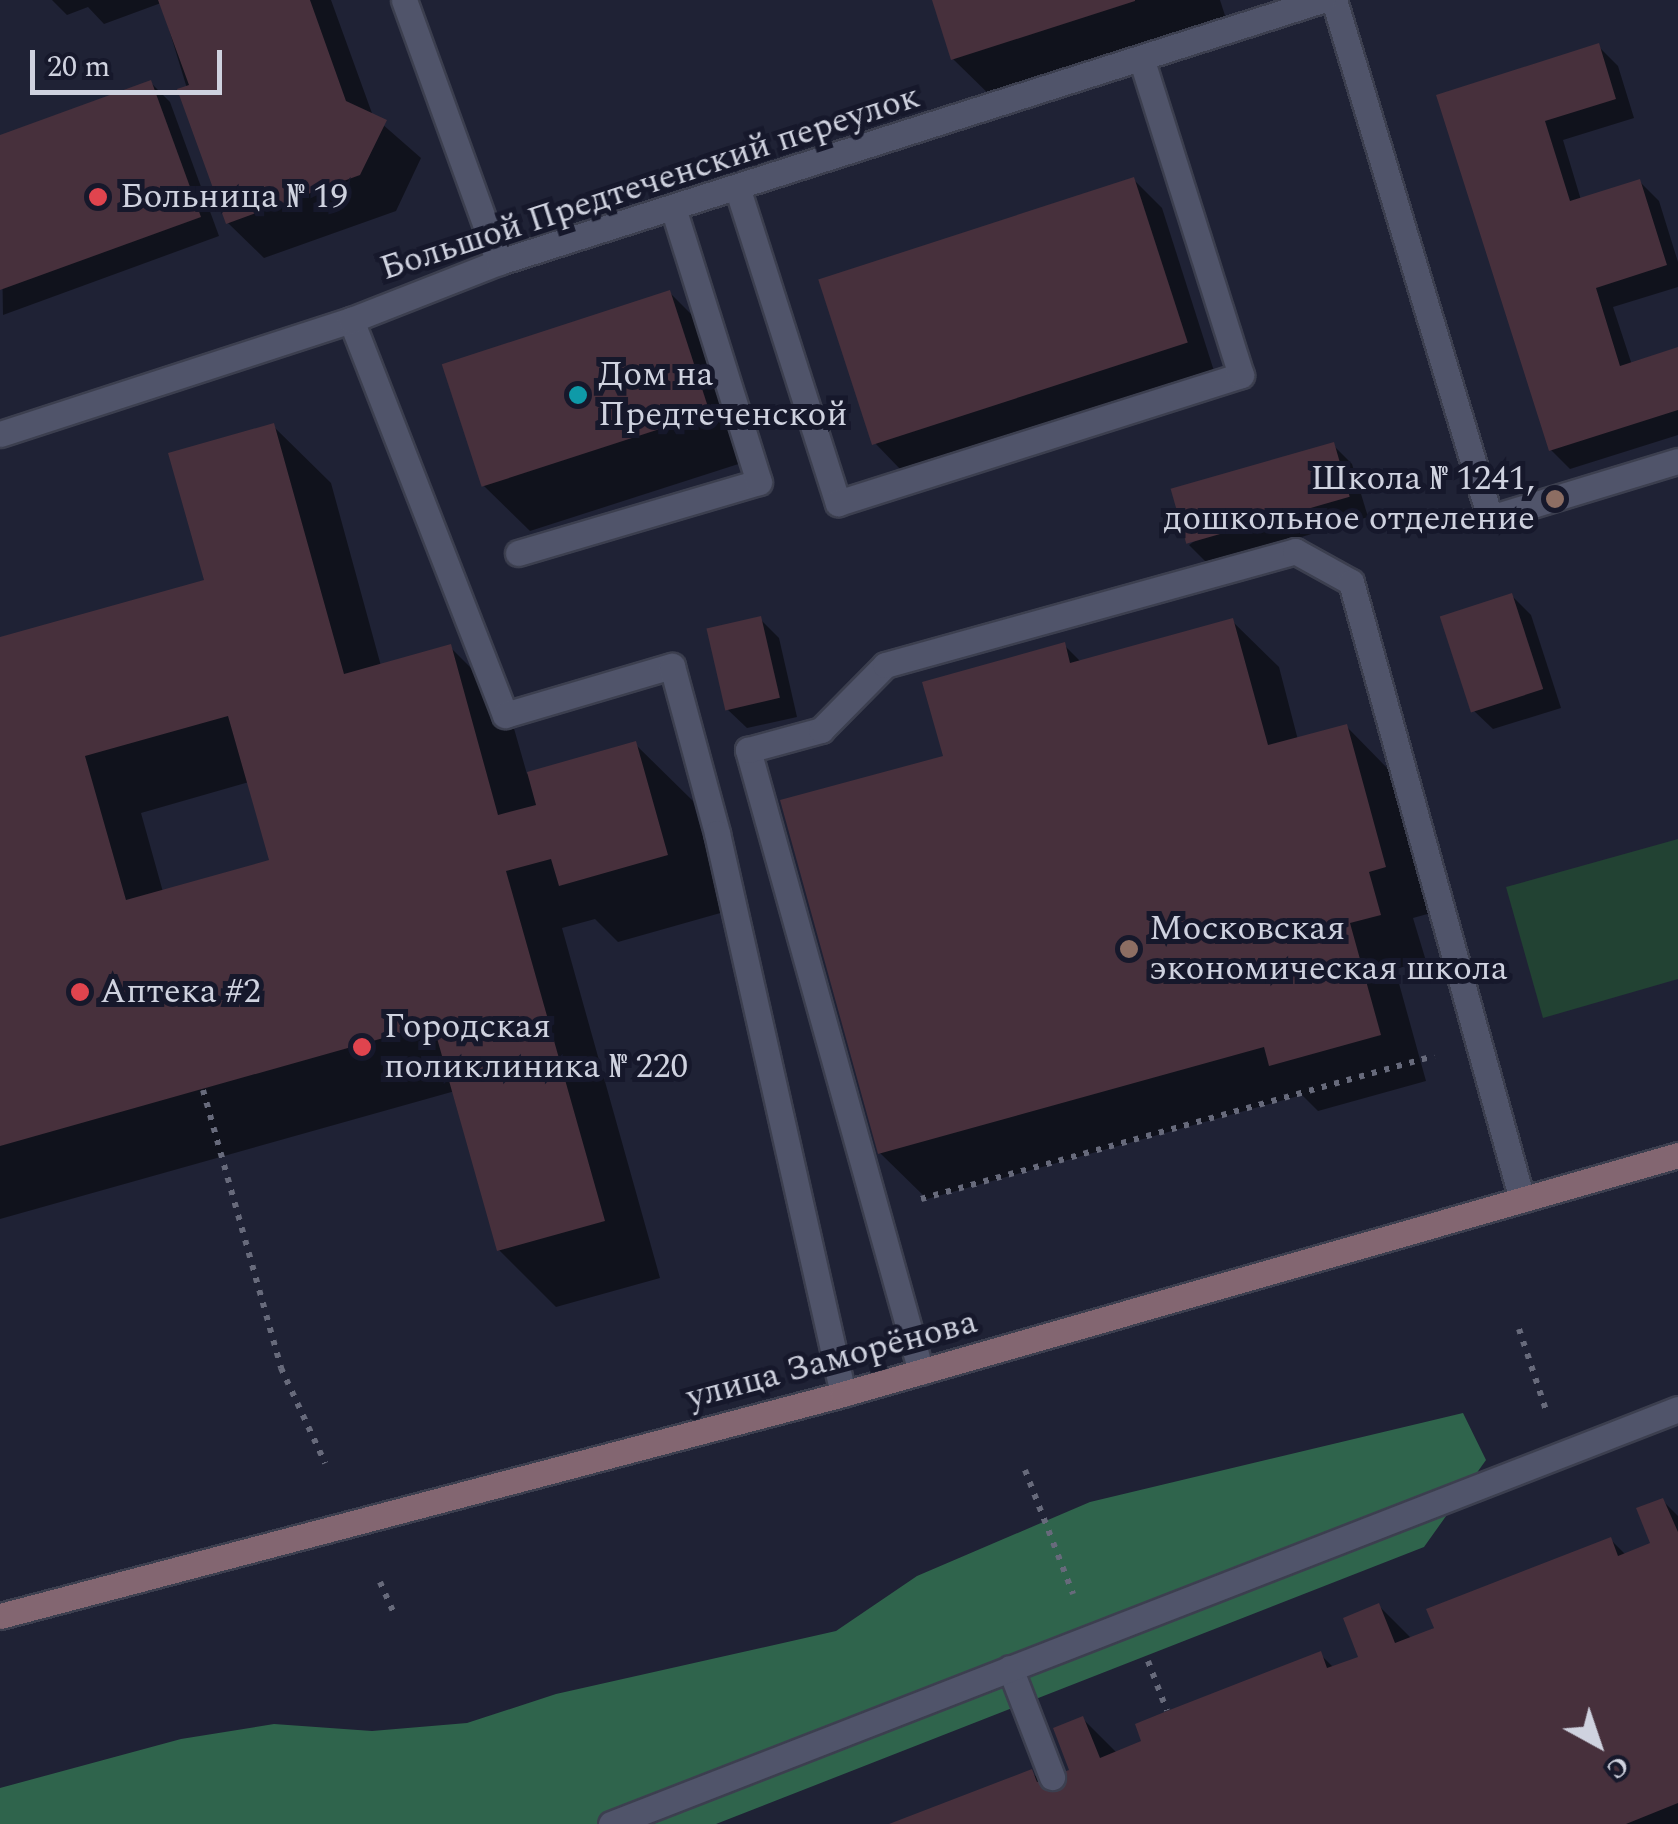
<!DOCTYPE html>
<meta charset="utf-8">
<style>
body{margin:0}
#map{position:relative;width:1678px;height:1824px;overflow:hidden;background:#1f2235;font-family:Spectral,serif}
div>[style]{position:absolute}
.green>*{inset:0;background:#224233}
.forest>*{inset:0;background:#2f644c}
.shadow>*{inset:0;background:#0007}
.building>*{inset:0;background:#47303c;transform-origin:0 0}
.path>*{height:6px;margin-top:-3px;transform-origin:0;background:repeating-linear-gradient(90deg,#676a7b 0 5px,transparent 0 13px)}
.roads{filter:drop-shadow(2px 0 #3c3f4f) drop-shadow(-2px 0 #3c3f4f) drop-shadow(0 2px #3c3f4f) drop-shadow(0 -2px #3c3f4f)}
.lane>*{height:25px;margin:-12.5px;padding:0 12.5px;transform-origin:12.5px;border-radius:12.5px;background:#50546a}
.street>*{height:25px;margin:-12.5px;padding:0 12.5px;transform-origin:12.5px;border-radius:12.5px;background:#50546a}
.secondary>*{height:25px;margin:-12.5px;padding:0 12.5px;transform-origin:12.5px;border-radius:12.5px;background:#836671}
.dots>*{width:28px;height:28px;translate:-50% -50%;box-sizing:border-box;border:5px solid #16182b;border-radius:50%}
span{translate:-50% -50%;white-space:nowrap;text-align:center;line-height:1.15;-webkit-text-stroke:10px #16182b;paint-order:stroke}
.street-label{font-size:35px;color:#cfd2df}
.poi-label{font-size:35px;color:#cfd2df}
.left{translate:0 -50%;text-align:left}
.right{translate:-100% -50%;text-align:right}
.north{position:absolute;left:1548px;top:1694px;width:100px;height:100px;-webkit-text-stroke:8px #16182b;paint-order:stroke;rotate:140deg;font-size:28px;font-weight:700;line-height:40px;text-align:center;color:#cfd2df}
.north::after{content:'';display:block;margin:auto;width:35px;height:45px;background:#cfd2df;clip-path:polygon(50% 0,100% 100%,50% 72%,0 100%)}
.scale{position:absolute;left:30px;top:50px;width:192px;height:45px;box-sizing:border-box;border:5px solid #cfd2df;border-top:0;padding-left:12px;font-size:30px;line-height:35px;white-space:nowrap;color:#cfd2df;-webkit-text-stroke:8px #16182b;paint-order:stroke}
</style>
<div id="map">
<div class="green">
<div style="clip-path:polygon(1678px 839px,1678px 979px,1543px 1018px,1506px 887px)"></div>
</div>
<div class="forest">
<div style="clip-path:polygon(1463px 1413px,1486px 1460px,1424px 1547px,716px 1824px,0 1824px,0 1788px,181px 1739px,274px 1724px,372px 1731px,467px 1723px,556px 1694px,836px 1631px,917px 1576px,1090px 1502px)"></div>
</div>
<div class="shadow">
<div style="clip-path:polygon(52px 0,331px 0,373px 116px,421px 158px,396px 211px,264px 258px,228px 223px,161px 3px,104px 24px,88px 7px,67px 15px)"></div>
<div style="clip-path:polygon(934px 0,1220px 0,1230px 31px,1000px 105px,953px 59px)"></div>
<div style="clip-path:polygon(1598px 46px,1618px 66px,1634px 118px,1563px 140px,1581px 200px,1640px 182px,1659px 201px,1678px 262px,1678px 287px,1613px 307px,1632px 365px,1678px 349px,1678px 435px,1570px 469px,1551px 450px,1440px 97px)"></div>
<div style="clip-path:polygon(151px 83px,170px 102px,219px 236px,3px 315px,0 138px)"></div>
<div style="clip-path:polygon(1134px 180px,1162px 208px,1214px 371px,901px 470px,873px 441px)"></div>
<div style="clip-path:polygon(670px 293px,716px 339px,754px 459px,530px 531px,483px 485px)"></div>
<div style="clip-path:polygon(evenodd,273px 426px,331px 483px,381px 666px,450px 647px,507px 704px,527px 774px,635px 744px,693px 801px,724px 912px,618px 942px,595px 919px,562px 928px,660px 1278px,556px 1307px,499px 1250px,455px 1091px,0 1219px,0 640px,207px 582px,273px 426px,249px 782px,272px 862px,163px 892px,141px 813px,249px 782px)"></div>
<div style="clip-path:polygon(1333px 445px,1352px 464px,1368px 517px,1209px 565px,1189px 545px)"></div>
<div style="clip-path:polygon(1512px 596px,1531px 615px,1561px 708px,1493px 729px,1473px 710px)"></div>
<div style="clip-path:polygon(760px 619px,779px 638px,797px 717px,747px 728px,727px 709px)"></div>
<div style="clip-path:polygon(1232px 621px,1279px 667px,1298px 740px,1346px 726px,1392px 773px,1431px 913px,1413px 918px,1426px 961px,1395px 969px,1426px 1081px,1318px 1111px,1302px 1095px,927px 1199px,880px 1153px,946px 757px,1064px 645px,1081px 662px)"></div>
<div style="clip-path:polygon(1663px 1501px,1678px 1516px,1678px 1824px,895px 1824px,1031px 1772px,1043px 1783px,1072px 1771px,1083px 1719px,1117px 1753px,1320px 1654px,1334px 1668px,1361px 1658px,1379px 1606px,1412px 1639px,1611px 1540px,1626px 1555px,1653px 1544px)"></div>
</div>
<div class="building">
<div style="clip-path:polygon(158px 0,310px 0,346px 101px,387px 120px,360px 175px,226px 224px,177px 89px,189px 85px)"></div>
<div style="clip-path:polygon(932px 0,1135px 0,1135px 1px,951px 60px)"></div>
<div style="clip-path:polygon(1599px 43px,1616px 99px,1545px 121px,1570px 201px,1640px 179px,1667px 265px,1596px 288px,1620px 366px,1678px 347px,1678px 410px,1549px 451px,1436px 95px)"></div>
<div style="clip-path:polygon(151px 80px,201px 217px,0 290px,0 135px)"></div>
<div style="left:1134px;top:177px;width:174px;height:332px;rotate:72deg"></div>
<div style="left:670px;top:290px;width:129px;height:240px;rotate:72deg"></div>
<div style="clip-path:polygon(evenodd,274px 423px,344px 674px,451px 644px,498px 815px,536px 805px,527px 772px,636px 741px,668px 855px,559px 886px,551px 859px,506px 871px,605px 1221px,497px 1251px,433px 1024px,0 1146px,0 637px,204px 580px,168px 453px,274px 423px,228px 716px,269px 860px,126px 900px,85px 756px,228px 716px)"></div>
<div style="left:1334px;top:442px;width:57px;height:170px;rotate:74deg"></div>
<div style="left:1512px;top:593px;width:101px;height:76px;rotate:72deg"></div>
<div style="left:761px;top:616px;width:84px;height:56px;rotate:77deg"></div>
<div style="clip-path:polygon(1233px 618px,1268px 745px,1347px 724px,1386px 867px,1369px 872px,1381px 915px,1350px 923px,1381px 1035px,1269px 1066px,1264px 1047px,878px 1154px,780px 800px,943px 756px,922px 682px,1065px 642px,1070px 663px)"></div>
<div style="clip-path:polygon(1663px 1498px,1678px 1532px,1678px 1803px,1626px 1824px,889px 1824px,1032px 1769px,1037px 1782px,1069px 1770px,1053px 1728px,1083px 1716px,1100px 1758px,1141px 1741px,1135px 1724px,1167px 1711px,1321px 1651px,1327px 1668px,1358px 1657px,1343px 1618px,1379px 1603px,1395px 1643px,1434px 1628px,1426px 1609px,1611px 1537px,1618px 1556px,1650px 1543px,1636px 1508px)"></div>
</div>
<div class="path">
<div style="left:203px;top:1090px;width:289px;rotate:74.3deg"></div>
<div style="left:281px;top:1368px;width:105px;rotate:65.1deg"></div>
<div style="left:921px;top:1199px;width:533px;rotate:-15.58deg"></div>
<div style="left:1519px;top:1329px;width:89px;rotate:71.6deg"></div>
<div style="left:1025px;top:1470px;width:133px;rotate:68.8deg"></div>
<div style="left:380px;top:1582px;width:36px;rotate:66deg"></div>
<div style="left:1148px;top:1661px;width:53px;rotate:69.2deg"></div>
</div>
<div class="roads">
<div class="lane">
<div style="left:1334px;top:0;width:541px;rotate:73.24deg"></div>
<div style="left:1490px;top:518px;width:196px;rotate:-16.9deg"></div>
<div style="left:737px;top:187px;width:332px;rotate:72.3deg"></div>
<div style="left:838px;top:503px;width:423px;rotate:-17.6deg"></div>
<div style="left:1241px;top:375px;width:329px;rotate:-107.5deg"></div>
<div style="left:351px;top:320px;width:424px;rotate:68.7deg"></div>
<div style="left:505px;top:715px;width:174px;rotate:-16.4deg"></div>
<div style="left:672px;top:666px;width:173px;rotate:74.9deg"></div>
<div style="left:717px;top:833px;width:575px;rotate:77.34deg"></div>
<div style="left:518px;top:553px;width:251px;rotate:-16.4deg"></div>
<div style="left:759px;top:482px;width:288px;rotate:-107.4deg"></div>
<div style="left:921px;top:1372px;width:646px;rotate:-105.54deg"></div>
<div style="left:748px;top:750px;width:76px;rotate:-15.3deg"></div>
<div style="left:821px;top:730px;width:91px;rotate:-45.4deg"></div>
<div style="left:885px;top:665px;width:426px;rotate:-15.5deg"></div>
<div style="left:1295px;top:551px;width:64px;rotate:29deg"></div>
<div style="left:1351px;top:582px;width:641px;rotate:74.53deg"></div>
<div style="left:1010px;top:1668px;width:117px;rotate:68.9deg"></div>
<div style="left:611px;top:1824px;width:1145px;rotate:-21.25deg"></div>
</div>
<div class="street">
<div style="left:404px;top:0;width:279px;rotate:70.1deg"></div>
<div style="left:0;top:434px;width:369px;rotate:-18deg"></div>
<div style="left:351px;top:320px;width:159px;rotate:-21.4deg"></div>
<div style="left:499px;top:262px;width:864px;rotate:-17.66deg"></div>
</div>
<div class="secondary">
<div style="left:0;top:1616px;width:872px;rotate:-14.75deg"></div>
<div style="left:843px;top:1394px;width:869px;rotate:-15.97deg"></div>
</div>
</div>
<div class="dots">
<div style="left:98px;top:197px;background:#e0444e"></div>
<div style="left:578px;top:395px;background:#0f9aa8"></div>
<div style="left:1555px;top:499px;background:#8d6e63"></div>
<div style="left:1129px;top:949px;background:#8d6e63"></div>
<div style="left:80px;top:992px;background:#e0444e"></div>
<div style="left:362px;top:1047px;background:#e0444e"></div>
</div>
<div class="street-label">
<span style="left:650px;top:183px;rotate:-18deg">Большой Предтеченский переулок</span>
<span style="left:832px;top:1360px;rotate:-15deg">улица Заморёнова</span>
</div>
<div class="poi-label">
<span class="left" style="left:120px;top:197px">Больница № 19</span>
<span class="left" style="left:598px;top:395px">Дом на<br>Предтеченской</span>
<span class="right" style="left:1535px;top:499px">Школа № 1241,<br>дошкольное отделение</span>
<span class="left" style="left:1149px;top:949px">Московская<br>экономическая школа</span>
<span class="left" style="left:100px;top:992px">Аптека #2</span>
<span class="left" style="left:384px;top:1047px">Городская<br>поликлиника № 220</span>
</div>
<div class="north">С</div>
<div class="scale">20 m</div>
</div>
